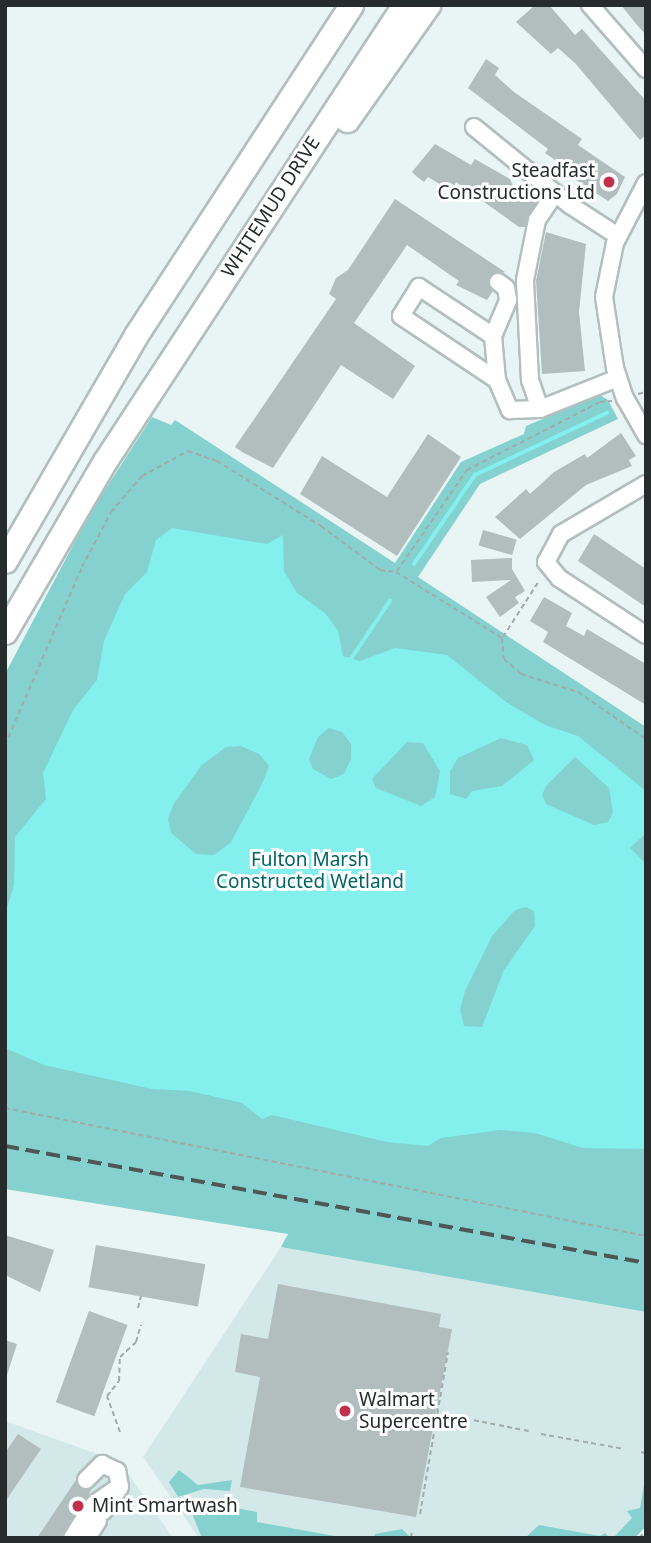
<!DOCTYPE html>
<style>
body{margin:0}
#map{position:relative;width:651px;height:1543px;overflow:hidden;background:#e8f5f4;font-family:"Noto Sans",sans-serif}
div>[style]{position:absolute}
.built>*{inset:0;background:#d3e9e9}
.green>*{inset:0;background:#84d1cf}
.water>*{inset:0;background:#83f0ee}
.stream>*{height:3.5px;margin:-1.75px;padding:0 1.75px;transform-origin:1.75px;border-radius:1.75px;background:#83f0ee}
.building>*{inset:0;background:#b1bebd;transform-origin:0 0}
.path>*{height:2px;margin-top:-1px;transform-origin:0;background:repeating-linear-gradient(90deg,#a1abaa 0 5px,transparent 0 8.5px)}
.roads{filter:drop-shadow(2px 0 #b3bfbf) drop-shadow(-2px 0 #b3bfbf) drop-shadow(0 2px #b3bfbf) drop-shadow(0 -2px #b3bfbf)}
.minor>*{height:16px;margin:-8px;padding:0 8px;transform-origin:8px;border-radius:8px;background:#fff}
.highway>*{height:23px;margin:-11.5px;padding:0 11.5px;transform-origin:11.5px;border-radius:11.5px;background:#fff}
.rail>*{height:3.5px;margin-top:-1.75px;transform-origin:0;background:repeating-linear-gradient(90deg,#4f5656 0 14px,transparent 0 21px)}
.dots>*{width:19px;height:19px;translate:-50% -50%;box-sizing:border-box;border:4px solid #fff;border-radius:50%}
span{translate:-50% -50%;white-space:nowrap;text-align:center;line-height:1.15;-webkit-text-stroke:6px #fff;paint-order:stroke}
.poi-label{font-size:19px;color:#262b2b}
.right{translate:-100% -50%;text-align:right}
.left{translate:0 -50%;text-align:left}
.street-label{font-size:19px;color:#262b2b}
.park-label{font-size:19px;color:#006565}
.frame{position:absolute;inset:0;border:7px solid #262b2b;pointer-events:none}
</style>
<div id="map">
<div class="built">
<div style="clip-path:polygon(281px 1247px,646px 1312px,646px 1526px,635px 1538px,199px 1538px,143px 1457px)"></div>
<div style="clip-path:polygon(5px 1421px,120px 1462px,173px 1538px,5px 1538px)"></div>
</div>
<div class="green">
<div style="clip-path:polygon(600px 395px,608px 400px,618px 419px,480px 484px,418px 577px,646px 727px,646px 1312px,281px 1247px,288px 1234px,5px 1189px,5px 674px,90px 513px,152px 417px,171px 425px,175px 420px,395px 563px,461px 462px,524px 434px,526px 426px)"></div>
<div style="clip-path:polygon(179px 1470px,198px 1485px,232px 1480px,230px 1491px,204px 1489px,178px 1497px,169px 1482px)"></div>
<div style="clip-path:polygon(646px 1474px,646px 1526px,635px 1538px,613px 1538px,632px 1518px,627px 1511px,640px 1508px)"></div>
<div style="clip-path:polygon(208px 1503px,257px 1512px,257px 1522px,346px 1538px,202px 1538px,193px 1516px,199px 1506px)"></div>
<div style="clip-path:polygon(539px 1525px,600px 1536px,605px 1533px,610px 1538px,525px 1538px)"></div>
<div style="clip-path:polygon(402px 1529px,411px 1538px,374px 1538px,375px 1534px)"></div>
</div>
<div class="water">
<div style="clip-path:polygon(evenodd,172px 528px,267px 544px,283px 535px,284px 571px,297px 593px,325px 613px,338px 631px,343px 656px,360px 661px,395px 648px,447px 655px,506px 702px,545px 725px,578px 736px,646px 791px,646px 833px,630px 848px,646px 864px,646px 1149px,583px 1148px,535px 1133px,500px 1130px,441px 1138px,428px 1146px,387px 1142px,272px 1115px,262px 1119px,242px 1103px,190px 1091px,152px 1089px,44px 1065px,5px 1048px,5px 915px,14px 885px,15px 837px,46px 799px,43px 773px,73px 710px,97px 680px,104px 641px,125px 594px,147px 572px,156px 540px,172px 528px,329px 728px,342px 732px,351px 744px,351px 759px,344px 774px,331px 779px,313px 769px,309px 759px,318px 737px,329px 728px,172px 528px,501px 738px,527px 745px,534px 760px,502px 786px,472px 791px,466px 799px,450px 794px,450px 771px,458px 758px,501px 738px,172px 528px,407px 742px,423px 743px,440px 771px,435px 797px,421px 806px,376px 788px,372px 779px,407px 742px,172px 528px,241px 746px,259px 754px,269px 766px,263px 782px,231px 842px,214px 855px,196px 854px,171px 833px,168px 819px,173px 805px,201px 766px,226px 747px,241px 746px,172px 528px,575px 757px,609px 788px,613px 813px,608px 822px,594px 825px,546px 804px,542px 795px,546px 786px,575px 757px,172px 528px,526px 907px,534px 911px,535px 926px,504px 970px,482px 1027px,464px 1026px,460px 1010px,465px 991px,492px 936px,515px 910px,526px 907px)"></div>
</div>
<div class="stream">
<div style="left:414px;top:564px;width:108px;rotate:-55.6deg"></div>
<div style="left:475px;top:475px;width:146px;rotate:-25.2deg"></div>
<div style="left:351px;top:659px;width:70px;rotate:-56.1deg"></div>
</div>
<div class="building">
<div style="clip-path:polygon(535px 5px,549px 5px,575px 35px,582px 29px,646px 101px,646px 135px,640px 140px,575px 63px,558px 48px,551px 54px,516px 22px)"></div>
<div style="clip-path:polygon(621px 5px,646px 5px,646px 35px,637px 25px)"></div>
<div style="clip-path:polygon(486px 59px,499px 68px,495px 75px,514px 92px,582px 139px,578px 145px,625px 177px,617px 194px,608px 201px,567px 174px,569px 170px,545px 153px,548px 149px,468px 88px)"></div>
<div style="clip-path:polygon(435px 144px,471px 165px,475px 159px,510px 179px,514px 188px,536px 202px,525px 227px,519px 227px,456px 182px,451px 191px,428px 177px,424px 182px,416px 176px,412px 172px)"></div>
<div style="clip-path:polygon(395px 199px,505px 272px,489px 276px,493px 291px,487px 300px,456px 285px,459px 281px,407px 245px,354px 323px,415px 366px,393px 399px,341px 365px,273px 468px,242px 452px,235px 447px,336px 299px,329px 294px,336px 278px,348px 270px)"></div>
<div style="clip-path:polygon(546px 232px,586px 244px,579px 312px,585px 371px,542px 374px,536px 281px)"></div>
<div style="clip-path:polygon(621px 433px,636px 456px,629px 460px,632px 466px,586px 485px,520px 539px,495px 517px,526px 489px,530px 494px,554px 472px,585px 454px,587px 458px)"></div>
<div style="clip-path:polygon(428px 434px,461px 457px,397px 556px,300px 494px,322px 456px,387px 497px)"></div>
<div style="left:483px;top:530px;width:35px;height:16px;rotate:16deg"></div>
<div style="clip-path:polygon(594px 534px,646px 569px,646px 607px,578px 561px)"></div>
<div style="clip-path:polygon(512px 558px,512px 569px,525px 591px,515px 597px,519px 603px,500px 617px,486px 597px,511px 580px,472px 582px,471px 560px)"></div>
<div style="clip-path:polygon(544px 597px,572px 613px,566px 626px,584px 636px,587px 629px,646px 664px,646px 705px,543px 642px,548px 632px,530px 621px)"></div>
<div style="clip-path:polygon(5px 1235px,54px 1250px,40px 1292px,5px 1275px)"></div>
<div style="left:96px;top:1245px;width:111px;height:43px;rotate:10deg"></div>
<div style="clip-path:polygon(278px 1284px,441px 1314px,439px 1327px,452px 1329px,416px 1517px,240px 1487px,260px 1377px,235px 1372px,241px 1334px,268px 1339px)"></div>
<div style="left:89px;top:1311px;width:41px;height:97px;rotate:20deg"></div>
<div style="clip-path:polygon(5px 1340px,17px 1344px,7px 1375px,5px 1374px)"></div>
<div style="clip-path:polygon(18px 1434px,41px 1449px,5px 1502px,5px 1453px)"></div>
<div style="clip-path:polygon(76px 1480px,83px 1490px,92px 1488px,84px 1504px,60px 1538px,37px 1538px)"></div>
</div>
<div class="path">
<div style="left:638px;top:394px;width:8px;rotate:-14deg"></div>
<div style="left:397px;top:571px;width:123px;rotate:-55.3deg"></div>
<div style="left:467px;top:470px;width:149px;rotate:-27.1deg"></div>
<div style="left:600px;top:402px;width:12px;rotate:-5deg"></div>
<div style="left:503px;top:637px;width:67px;rotate:-57.3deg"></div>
<div style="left:5px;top:745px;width:194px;rotate:-66.6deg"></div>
<div style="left:82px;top:567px;width:62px;rotate:-62.2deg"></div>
<div style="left:111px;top:512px;width:48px;rotate:-49.3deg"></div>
<div style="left:142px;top:476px;width:52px;rotate:-28.5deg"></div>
<div style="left:188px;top:451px;width:31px;rotate:19deg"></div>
<div style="left:217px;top:461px;width:123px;rotate:32deg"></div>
<div style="left:321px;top:526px;width:74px;rotate:36.7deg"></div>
<div style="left:380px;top:570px;width:16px;rotate:7deg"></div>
<div style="left:396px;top:572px;width:125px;rotate:31.9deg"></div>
<div style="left:502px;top:638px;width:21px;rotate:85deg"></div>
<div style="left:504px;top:659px;width:23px;rotate:41deg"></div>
<div style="left:521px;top:674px;width:60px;rotate:17.5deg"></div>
<div style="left:578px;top:692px;width:83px;rotate:34.7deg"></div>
<div style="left:5px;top:1108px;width:654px;rotate:11.29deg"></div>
<div style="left:138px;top:1308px;width:12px;rotate:-76deg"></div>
<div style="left:457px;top:1417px;width:73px;rotate:11deg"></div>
<div style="left:120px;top:1432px;width:38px;rotate:-110deg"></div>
<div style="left:107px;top:1396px;width:19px;rotate:-51deg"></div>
<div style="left:119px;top:1381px;width:24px;rotate:-88deg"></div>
<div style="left:120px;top:1357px;width:22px;rotate:-43deg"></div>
<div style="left:136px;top:1342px;width:18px;rotate:-74deg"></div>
<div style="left:541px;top:1434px;width:84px;rotate:10.2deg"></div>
<div style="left:641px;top:1452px;width:5px;rotate:11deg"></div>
<div style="left:420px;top:1514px;width:164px;rotate:-80.2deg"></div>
<div style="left:411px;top:1538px;width:6px;rotate:-81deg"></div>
<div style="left:639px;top:1538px;width:10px;rotate:-45deg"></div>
</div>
<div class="roads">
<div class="minor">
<div style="left:590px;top:5px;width:85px;rotate:48.8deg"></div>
<div style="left:474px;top:127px;width:124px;rotate:39.1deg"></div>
<div style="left:570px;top:205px;width:57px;rotate:32.9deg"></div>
<div style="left:646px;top:183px;width:68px;rotate:117.3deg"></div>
<div style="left:615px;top:243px;width:55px;rotate:101.5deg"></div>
<div style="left:604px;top:297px;width:72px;rotate:81.2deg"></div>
<div style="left:615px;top:368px;width:32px;rotate:72deg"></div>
<div style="left:625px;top:398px;width:43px;rotate:60.4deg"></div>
<div style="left:493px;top:336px;width:39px;rotate:-67deg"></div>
<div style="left:508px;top:300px;width:12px;rotate:-99deg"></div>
<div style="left:506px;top:288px;width:10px;rotate:-143deg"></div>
<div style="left:497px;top:380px;width:44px;rotate:-95.2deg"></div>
<div style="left:493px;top:336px;width:89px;rotate:-146.5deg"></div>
<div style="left:419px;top:287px;width:34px;rotate:122deg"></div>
<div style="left:401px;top:316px;width:115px;rotate:33.7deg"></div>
<div style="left:497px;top:380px;width:33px;rotate:67deg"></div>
<div style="left:510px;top:410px;width:30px;rotate:-2deg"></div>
<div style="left:540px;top:409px;width:84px;rotate:-21.7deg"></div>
<div style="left:540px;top:409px;width:31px;rotate:-109deg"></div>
<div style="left:530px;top:380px;width:100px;rotate:-92.9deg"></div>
<div style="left:525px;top:280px;width:61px;rotate:-78.7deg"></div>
<div style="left:537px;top:220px;width:32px;rotate:-56deg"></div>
<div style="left:646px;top:484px;width:99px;rotate:149.5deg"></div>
<div style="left:561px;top:534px;width:32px;rotate:118deg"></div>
<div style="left:546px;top:562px;width:21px;rotate:51deg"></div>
<div style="left:559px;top:578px;width:104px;rotate:33.2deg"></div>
<div style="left:86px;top:1480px;width:23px;rotate:-45deg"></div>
<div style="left:102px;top:1464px;width:17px;rotate:25deg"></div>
<div style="left:117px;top:1471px;width:16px;rotate:79deg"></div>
<div style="left:120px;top:1487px;width:29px;rotate:124deg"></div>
<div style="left:94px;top:1504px;width:28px;rotate:-35deg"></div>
<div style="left:72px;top:1538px;width:28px;rotate:-58deg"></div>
<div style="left:87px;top:1538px;width:20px;rotate:-57deg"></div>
</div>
<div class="highway">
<div style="left:347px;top:120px;width:141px;rotate:-54.8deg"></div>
<div style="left:5px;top:561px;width:261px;rotate:-59.9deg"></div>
<div style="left:136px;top:335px;width:394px;rotate:-56.9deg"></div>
<div style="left:5px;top:632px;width:198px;rotate:-59.7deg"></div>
<div style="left:105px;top:461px;width:545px;rotate:-56.75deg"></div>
</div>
</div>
<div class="rail">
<div style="left:5px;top:1146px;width:652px;rotate:10.34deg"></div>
</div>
<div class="dots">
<div style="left:609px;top:182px;background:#c1304d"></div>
<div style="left:345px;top:1411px;background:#c1304d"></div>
<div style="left:78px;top:1506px;background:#c1304d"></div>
</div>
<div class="poi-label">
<span class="right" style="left:595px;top:182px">Steadfast<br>Constructions Ltd</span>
<span class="left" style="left:359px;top:1411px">Walmart<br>Supercentre</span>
<span class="left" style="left:92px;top:1506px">Mint Smartwash</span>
</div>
<div class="street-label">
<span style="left:271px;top:207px;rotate:-57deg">WHITEMUD DRIVE</span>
</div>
<div class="park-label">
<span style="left:310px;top:871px">Fulton Marsh<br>Constructed Wetland</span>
</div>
<div class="frame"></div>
</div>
